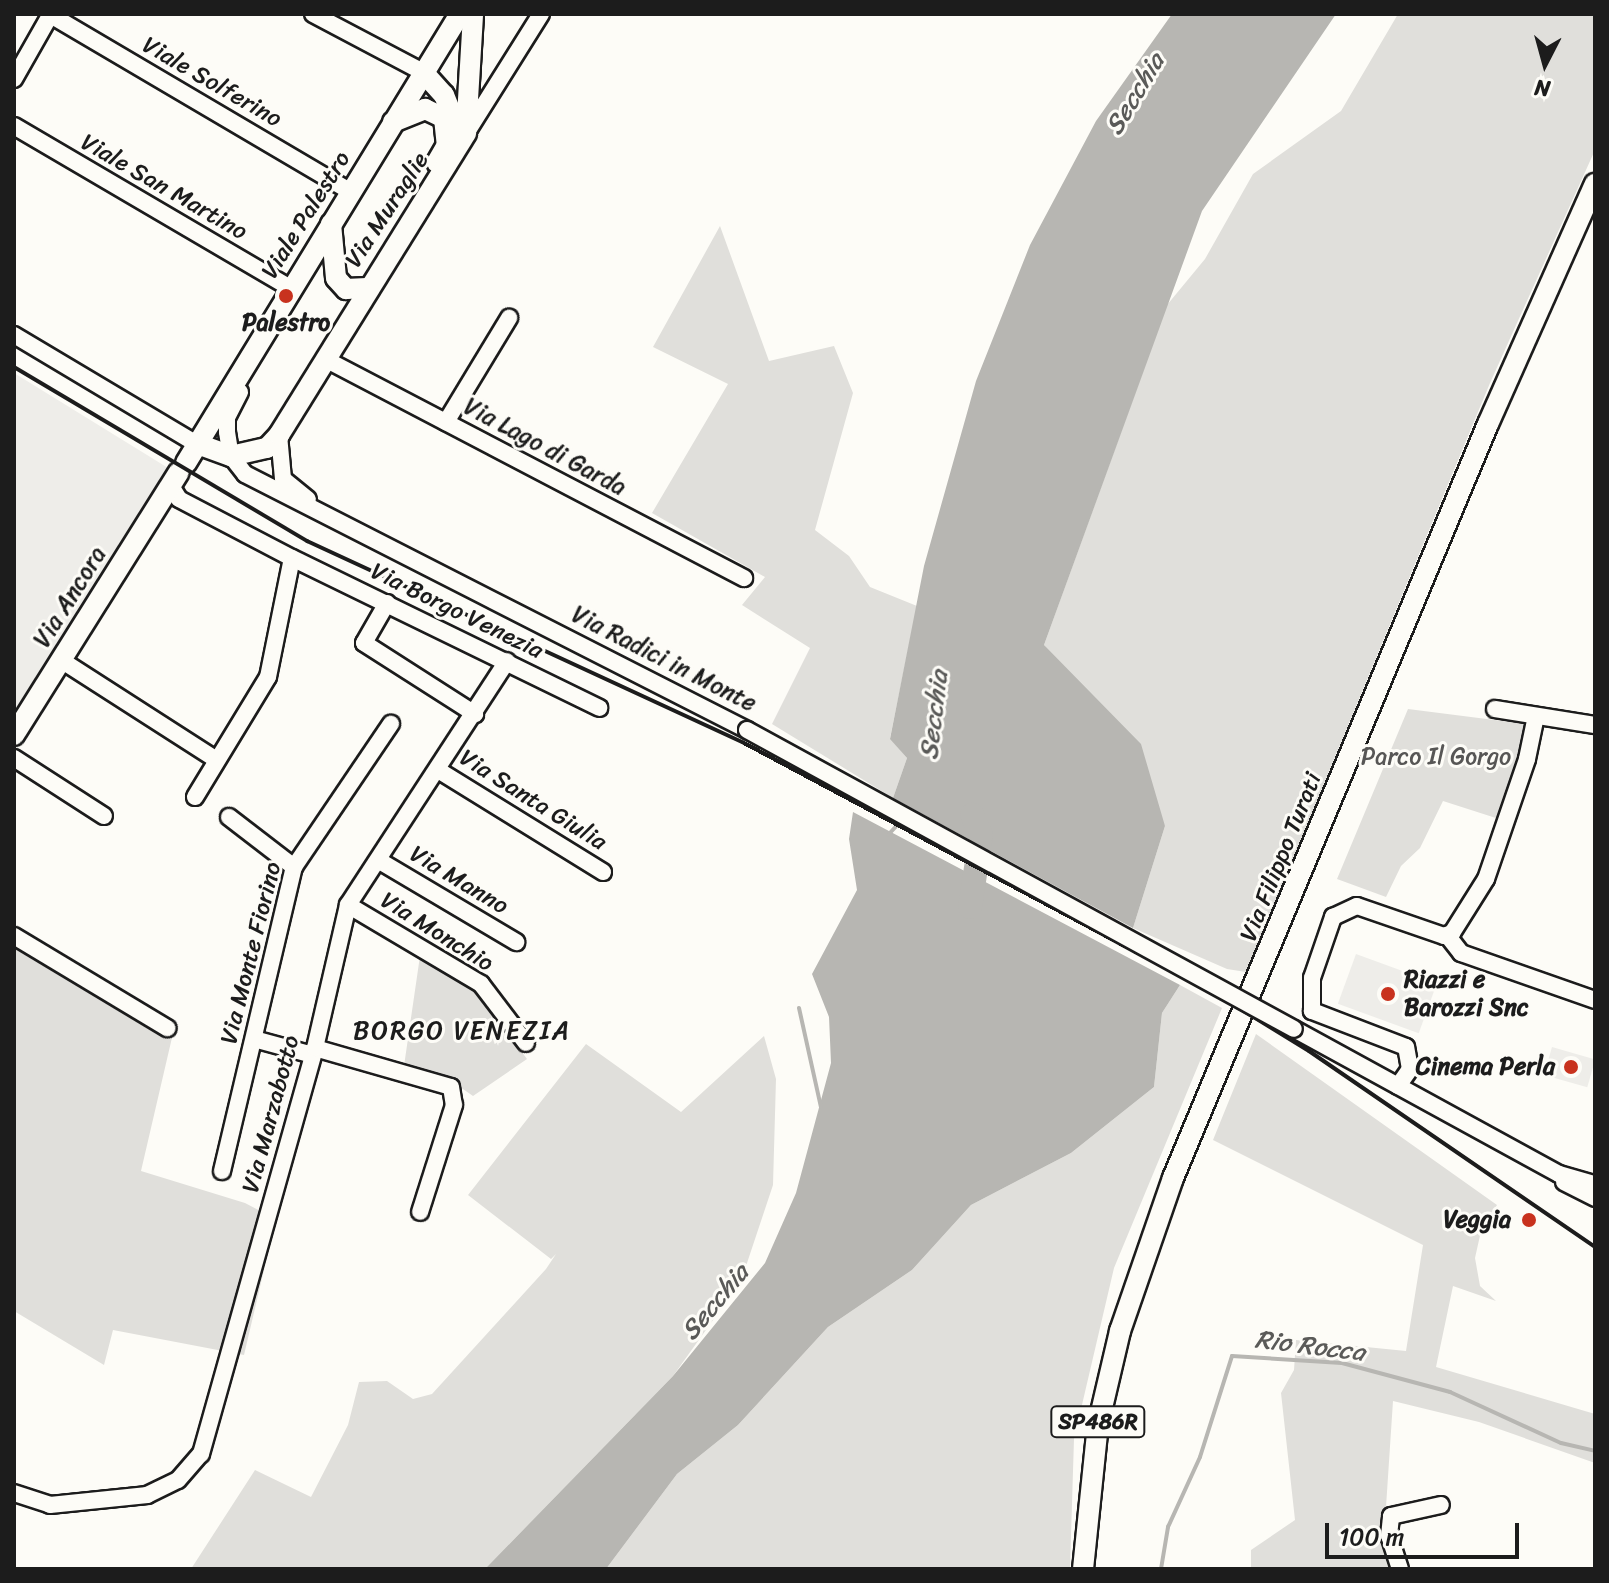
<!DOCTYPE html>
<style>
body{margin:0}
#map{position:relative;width:1609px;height:1583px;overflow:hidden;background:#fdfcf7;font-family:Sriracha,sans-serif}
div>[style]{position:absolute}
.built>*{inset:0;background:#eeede9;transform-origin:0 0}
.green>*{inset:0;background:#e0dfdb}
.water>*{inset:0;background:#b7b6b2}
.stream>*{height:4px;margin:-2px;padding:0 2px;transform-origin:2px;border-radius:2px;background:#b7b6b2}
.river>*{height:24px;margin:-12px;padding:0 12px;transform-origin:12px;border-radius:12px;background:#b7b6b2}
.roads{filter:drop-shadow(2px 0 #1c1c1c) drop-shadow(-2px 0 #1c1c1c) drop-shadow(0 2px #1c1c1c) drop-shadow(0 -2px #1c1c1c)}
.minor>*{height:16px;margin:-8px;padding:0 8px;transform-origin:8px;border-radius:8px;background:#fdfcf7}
.major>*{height:20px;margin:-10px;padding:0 10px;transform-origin:10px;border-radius:10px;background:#fdfcf7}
.rail>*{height:4px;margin:-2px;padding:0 2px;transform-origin:2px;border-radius:2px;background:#1c1c1c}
.bridges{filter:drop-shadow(2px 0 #1c1c1c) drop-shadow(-2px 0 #1c1c1c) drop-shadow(0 2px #1c1c1c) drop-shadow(0 -2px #1c1c1c)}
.minor-bridge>*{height:16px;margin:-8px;padding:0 8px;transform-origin:8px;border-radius:8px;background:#fdfcf7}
.dots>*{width:22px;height:22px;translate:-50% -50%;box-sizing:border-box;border:4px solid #fdfcf7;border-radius:50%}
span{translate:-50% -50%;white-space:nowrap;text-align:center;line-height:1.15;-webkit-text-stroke:6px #fdfcf7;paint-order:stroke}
.shield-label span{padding:2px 6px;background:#fdfcf7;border:2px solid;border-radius:6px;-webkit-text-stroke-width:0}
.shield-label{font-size:22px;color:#1c1c1c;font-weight:700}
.street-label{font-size:24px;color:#1c1c1c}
.poi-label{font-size:24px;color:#1c1c1c;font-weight:700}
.left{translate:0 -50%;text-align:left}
.right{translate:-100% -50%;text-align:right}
.park-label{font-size:24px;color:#575655}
.water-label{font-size:26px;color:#5a5a58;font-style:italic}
.neighbourhood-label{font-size:26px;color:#1c1c1c;letter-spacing:2px}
.frame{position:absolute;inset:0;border:16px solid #1c1c1c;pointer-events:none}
.north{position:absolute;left:1505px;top:24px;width:80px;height:80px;-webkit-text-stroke:6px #fdfcf7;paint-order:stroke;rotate:186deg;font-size:22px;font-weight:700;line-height:32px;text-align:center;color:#1c1c1c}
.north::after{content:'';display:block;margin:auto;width:28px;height:36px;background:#1c1c1c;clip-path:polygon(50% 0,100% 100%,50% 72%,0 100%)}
.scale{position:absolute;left:1325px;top:1523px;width:194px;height:36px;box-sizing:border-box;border:4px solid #1c1c1c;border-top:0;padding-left:10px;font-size:24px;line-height:28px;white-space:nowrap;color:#1c1c1c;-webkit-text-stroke:6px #fdfcf7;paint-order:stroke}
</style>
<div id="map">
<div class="built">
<div style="clip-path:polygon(14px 373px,173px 471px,14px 732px)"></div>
<div style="left:1356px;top:954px;width:86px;height:53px;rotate:20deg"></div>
<div style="left:1552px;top:1047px;width:45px;height:29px;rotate:16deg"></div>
</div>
<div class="green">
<div style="clip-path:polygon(1398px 14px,1595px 14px,1595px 150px,1490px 383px,1246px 972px,1227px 969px,1133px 928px,1165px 826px,1044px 645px,1167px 305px,1205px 259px,1253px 174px,1341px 111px)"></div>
<div style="clip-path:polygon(720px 226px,769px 361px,834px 346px,853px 393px,815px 530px,849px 556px,870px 587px,917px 606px,890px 738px,907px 758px,893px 798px,772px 724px,810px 648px,742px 605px,765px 577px,652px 513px,728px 384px,653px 347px)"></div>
<div style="clip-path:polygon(1408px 709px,1526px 724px,1499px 819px,1443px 801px,1420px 848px,1401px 866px,1386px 897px,1337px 879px)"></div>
<div style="clip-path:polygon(14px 935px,174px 1029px,141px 1171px,245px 1203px,276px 1219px,244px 1355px,113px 1330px,104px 1365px,14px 1311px)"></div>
<div style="clip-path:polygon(420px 956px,472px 985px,527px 1059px,473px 1096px,450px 1080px,404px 1066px)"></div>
<div style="clip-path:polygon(1180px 985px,1222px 1008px,1114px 1268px,1074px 1439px,1070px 1569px,606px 1569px,677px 1474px,738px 1425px,828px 1327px,912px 1270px,971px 1205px,1071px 1153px,1154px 1087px,1162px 1013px)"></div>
<div style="clip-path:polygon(1256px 1034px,1497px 1205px,1481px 1231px,1475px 1258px,1480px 1286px,1496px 1301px,1453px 1286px,1436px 1367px,1595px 1414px,1595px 1463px,1479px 1422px,1393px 1401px,1386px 1507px,1379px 1530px,1393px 1569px,1251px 1569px,1251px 1550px,1295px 1520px,1281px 1393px,1294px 1370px,1296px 1340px,1406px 1351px,1423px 1245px,1213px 1140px)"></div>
<div style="clip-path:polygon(764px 1036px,776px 1079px,773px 1185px,741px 1281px,673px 1376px,485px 1569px,191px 1569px,255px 1470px,311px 1497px,348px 1425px,359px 1382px,387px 1381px,413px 1399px,432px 1394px,546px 1269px,556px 1254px,551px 1259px,468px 1195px,586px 1044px,681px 1112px)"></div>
</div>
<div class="water">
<div style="clip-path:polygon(1172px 14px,1336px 14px,1202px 211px,1044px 645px,1141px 744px,1165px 826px,1133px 928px,893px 798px,907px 758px,890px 739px,924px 566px,976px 381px,1030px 245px,1096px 121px)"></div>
<div style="clip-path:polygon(853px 812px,1180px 985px,1162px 1013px,1154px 1087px,1071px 1153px,971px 1205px,912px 1270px,828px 1327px,738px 1425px,677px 1474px,606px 1569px,485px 1569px,673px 1376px,765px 1263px,796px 1193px,831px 1063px,829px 1017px,812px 974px,857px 890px,849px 839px)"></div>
</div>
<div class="stream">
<div style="left:888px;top:835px;width:19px;rotate:-47deg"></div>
<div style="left:799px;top:1008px;width:101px;rotate:77.5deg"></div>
<div style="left:1161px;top:1569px;width:43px;rotate:-80.5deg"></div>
<div style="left:1168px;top:1527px;width:77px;rotate:-65.4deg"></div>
<div style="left:1200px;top:1457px;width:106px;rotate:-72.4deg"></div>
<div style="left:1232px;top:1356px;width:110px;rotate:3.6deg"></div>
<div style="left:1342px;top:1363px;width:112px;rotate:15deg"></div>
<div style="left:1450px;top:1392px;width:122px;rotate:24.7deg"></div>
<div style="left:1561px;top:1443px;width:35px;rotate:13deg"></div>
</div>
<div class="river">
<div style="left:970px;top:907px;width:73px;rotate:-81.3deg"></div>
<div style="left:981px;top:835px;width:22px;rotate:-114deg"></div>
</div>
<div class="roads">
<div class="minor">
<div style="left:49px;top:14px;width:351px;rotate:30.5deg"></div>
<div style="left:313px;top:14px;width:124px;rotate:27.8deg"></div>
<div style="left:14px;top:79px;width:75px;rotate:-60.4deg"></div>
<div style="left:14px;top:126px;width:320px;rotate:30.4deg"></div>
<div style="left:467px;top:132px;width:139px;rotate:-57.9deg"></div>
<div style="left:14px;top:335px;width:211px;rotate:30.8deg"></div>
<div style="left:325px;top:359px;width:473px;rotate:27.6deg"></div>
<div style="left:240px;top:392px;width:29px;rotate:117deg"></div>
<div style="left:227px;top:418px;width:14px;rotate:90deg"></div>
<div style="left:227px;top:432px;width:24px;rotate:81deg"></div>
<div style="left:231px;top:456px;width:23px;rotate:52deg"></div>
<div style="left:245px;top:474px;width:564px;rotate:27.02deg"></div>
<div style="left:446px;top:422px;width:122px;rotate:-58.8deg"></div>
<div style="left:279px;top:435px;width:44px;rotate:84.8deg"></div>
<div style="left:283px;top:479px;width:32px;rotate:39deg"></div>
<div style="left:171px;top:486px;width:15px;rotate:58deg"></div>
<div style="left:179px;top:499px;width:127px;rotate:27.6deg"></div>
<div style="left:292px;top:558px;width:342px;rotate:26deg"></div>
<div style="left:387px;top:603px;width:46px;rotate:119.9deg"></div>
<div style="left:364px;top:643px;width:132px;rotate:32.6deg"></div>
<div style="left:61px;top:660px;width:183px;rotate:32.7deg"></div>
<div style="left:1495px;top:709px;width:101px;rotate:9.1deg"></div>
<div style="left:14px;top:758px;width:107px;rotate:32.8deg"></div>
<div style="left:438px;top:770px;width:194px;rotate:31.7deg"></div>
<div style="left:195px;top:797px;width:140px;rotate:-58.7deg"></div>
<div style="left:268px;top:677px;width:121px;rotate:-78.6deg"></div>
<div style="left:229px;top:817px;width:82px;rotate:37.6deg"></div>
<div style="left:378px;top:860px;width:161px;rotate:30.7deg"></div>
<div style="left:348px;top:905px;width:155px;rotate:30.7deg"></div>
<div style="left:481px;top:984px;width:74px;rotate:52.7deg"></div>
<div style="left:1447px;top:935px;width:23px;rotate:52deg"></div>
<div style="left:1461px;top:953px;width:142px;rotate:19.3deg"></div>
<div style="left:14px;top:936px;width:179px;rotate:31deg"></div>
<div style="left:1294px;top:1029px;width:302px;rotate:28.7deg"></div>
<div style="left:1559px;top:1174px;width:37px;rotate:16deg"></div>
<div style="left:254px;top:1039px;width:61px;rotate:15.2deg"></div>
<div style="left:315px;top:1048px;width:141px;rotate:16deg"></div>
<div style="left:451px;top:1087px;width:18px;rotate:81deg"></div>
<div style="left:454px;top:1105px;width:112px;rotate:107.6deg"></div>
<div style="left:1398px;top:1086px;width:21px;rotate:-55deg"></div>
<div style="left:1410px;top:1069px;width:22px;rotate:-100deg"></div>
<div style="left:1406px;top:1047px;width:101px;rotate:-159deg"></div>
<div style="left:1312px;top:1011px;width:33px;rotate:-90deg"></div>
<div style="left:1312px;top:978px;width:65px;rotate:-71deg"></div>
<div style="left:1333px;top:917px;width:26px;rotate:-25deg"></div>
<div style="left:1357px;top:906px;width:92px;rotate:19deg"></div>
<div style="left:1444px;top:936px;width:9px;rotate:-21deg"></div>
<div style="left:1452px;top:933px;width:64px;rotate:-57.8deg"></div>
<div style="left:1486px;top:879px;width:127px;rotate:-71.1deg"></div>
<div style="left:1527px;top:759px;width:44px;rotate:-78.2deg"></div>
<div style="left:222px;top:1171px;width:312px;rotate:-76.7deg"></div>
<div style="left:294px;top:867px;width:173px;rotate:-55.9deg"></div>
<div style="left:1564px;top:1182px;width:35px;rotate:27deg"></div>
<div style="left:14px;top:1493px;width:38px;rotate:18deg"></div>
<div style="left:50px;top:1505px;width:98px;rotate:-5.9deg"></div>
<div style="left:147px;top:1495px;width:34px;rotate:-26deg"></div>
<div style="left:178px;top:1480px;width:35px;rotate:-49deg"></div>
<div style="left:201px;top:1454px;width:422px;rotate:-74.3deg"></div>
<div style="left:315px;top:1048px;width:147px;rotate:-77deg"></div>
<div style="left:348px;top:905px;width:291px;rotate:-56.9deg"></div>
<div style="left:1400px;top:1569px;width:35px;rotate:-108deg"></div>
<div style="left:1389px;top:1536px;width:20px;rotate:-84deg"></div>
<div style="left:1391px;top:1516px;width:51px;rotate:-12.4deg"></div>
</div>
<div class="major">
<div style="left:423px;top:72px;width:31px;rotate:48deg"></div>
<div style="left:444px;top:95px;width:35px;rotate:68deg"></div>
<div style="left:393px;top:122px;width:35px;rotate:-22deg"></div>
<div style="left:425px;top:109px;width:21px;rotate:25deg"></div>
<div style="left:444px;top:118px;width:27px;rotate:84deg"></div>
<div style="left:447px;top:145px;width:20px;rotate:120deg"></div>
<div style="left:331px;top:224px;width:54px;rotate:84.7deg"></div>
<div style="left:336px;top:278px;width:15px;rotate:48deg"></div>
<div style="left:346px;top:289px;width:21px;rotate:-3deg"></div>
<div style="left:195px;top:443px;width:38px;rotate:20deg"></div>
<div style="left:231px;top:456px;width:37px;rotate:-13deg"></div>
<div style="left:267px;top:448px;width:18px;rotate:-47deg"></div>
<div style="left:279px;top:435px;width:355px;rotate:-58.2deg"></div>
<div style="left:466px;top:133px;width:119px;rotate:-86.6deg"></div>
<div style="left:186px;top:463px;width:526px;rotate:-58.61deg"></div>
<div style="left:14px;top:735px;width:310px;rotate:-57.9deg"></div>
<div style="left:1083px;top:1569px;width:145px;rotate:-84.1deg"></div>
<div style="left:1098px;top:1425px;width:97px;rotate:-76.8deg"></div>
<div style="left:1120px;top:1331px;width:162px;rotate:-70.9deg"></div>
<div style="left:1173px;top:1178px;width:817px;rotate:-67.33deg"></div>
<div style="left:1488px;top:424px;width:263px;rotate:-66deg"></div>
</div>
</div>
<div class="rail">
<div style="left:14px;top:367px;width:341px;rotate:30.7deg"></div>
<div style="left:307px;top:541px;width:481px;rotate:24.8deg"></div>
<div style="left:744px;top:743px;width:546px;rotate:28.07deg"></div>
<div style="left:1226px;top:1000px;width:97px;rotate:31.6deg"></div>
<div style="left:1309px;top:1051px;width:347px;rotate:34.4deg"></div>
</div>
<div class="bridges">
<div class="minor-bridge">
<div style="left:747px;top:730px;width:623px;rotate:28.66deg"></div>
</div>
</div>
<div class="dots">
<div style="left:286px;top:296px;background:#c8321e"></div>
<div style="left:1388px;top:994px;background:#c8321e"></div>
<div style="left:1571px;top:1067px;background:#c8321e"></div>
<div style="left:1529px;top:1220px;background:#c8321e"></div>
</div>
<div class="shield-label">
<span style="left:1098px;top:1422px">SP486R</span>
</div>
<div class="street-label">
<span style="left:212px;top:82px;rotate:30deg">Viale Solferino</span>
<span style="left:164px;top:187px;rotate:30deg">Viale San Martino</span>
<span style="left:387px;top:210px;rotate:-57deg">Via Muraglie</span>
<span style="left:306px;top:215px;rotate:-58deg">Viale Palestro</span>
<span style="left:545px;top:447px;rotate:28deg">Via Lago di Garda</span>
<span style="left:70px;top:597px;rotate:-58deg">Via Ancora</span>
<span style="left:457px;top:611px;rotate:26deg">Via Borgo Venezia</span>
<span style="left:664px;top:659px;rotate:27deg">Via Radici in Monte</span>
<span style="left:533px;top:800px;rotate:32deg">Via Santa Giulia</span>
<span style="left:1281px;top:857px;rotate:-68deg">Via Filippo Turati</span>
<span style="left:459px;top:880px;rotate:31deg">Via Manno</span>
<span style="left:437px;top:932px;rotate:32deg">Via Monchio</span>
<span style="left:251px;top:953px;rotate:-76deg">Via Monte Fiorino</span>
<span style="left:271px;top:1114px;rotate:-75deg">Via Marzabotto</span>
</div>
<div class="poi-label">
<span style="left:286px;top:323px">Palestro</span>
<span class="left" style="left:1404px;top:994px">Riazzi e<br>Barozzi Snc</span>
<span class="right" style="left:1555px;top:1067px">Cinema Perla</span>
<span class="right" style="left:1511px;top:1220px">Veggia</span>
</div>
<div class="park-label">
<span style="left:1436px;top:757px">Parco Il Gorgo</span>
</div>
<div class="water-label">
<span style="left:1135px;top:94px;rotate:-59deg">Secchia</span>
<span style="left:934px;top:715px;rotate:-83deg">Secchia</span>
<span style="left:715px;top:1302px;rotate:-50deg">Secchia</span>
<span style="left:1310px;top:1346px;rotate:7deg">Rio Rocca</span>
</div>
<div class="neighbourhood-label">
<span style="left:462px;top:1031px">BORGO VENEZIA</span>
</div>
<div class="frame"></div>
<div class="north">N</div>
<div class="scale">100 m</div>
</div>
